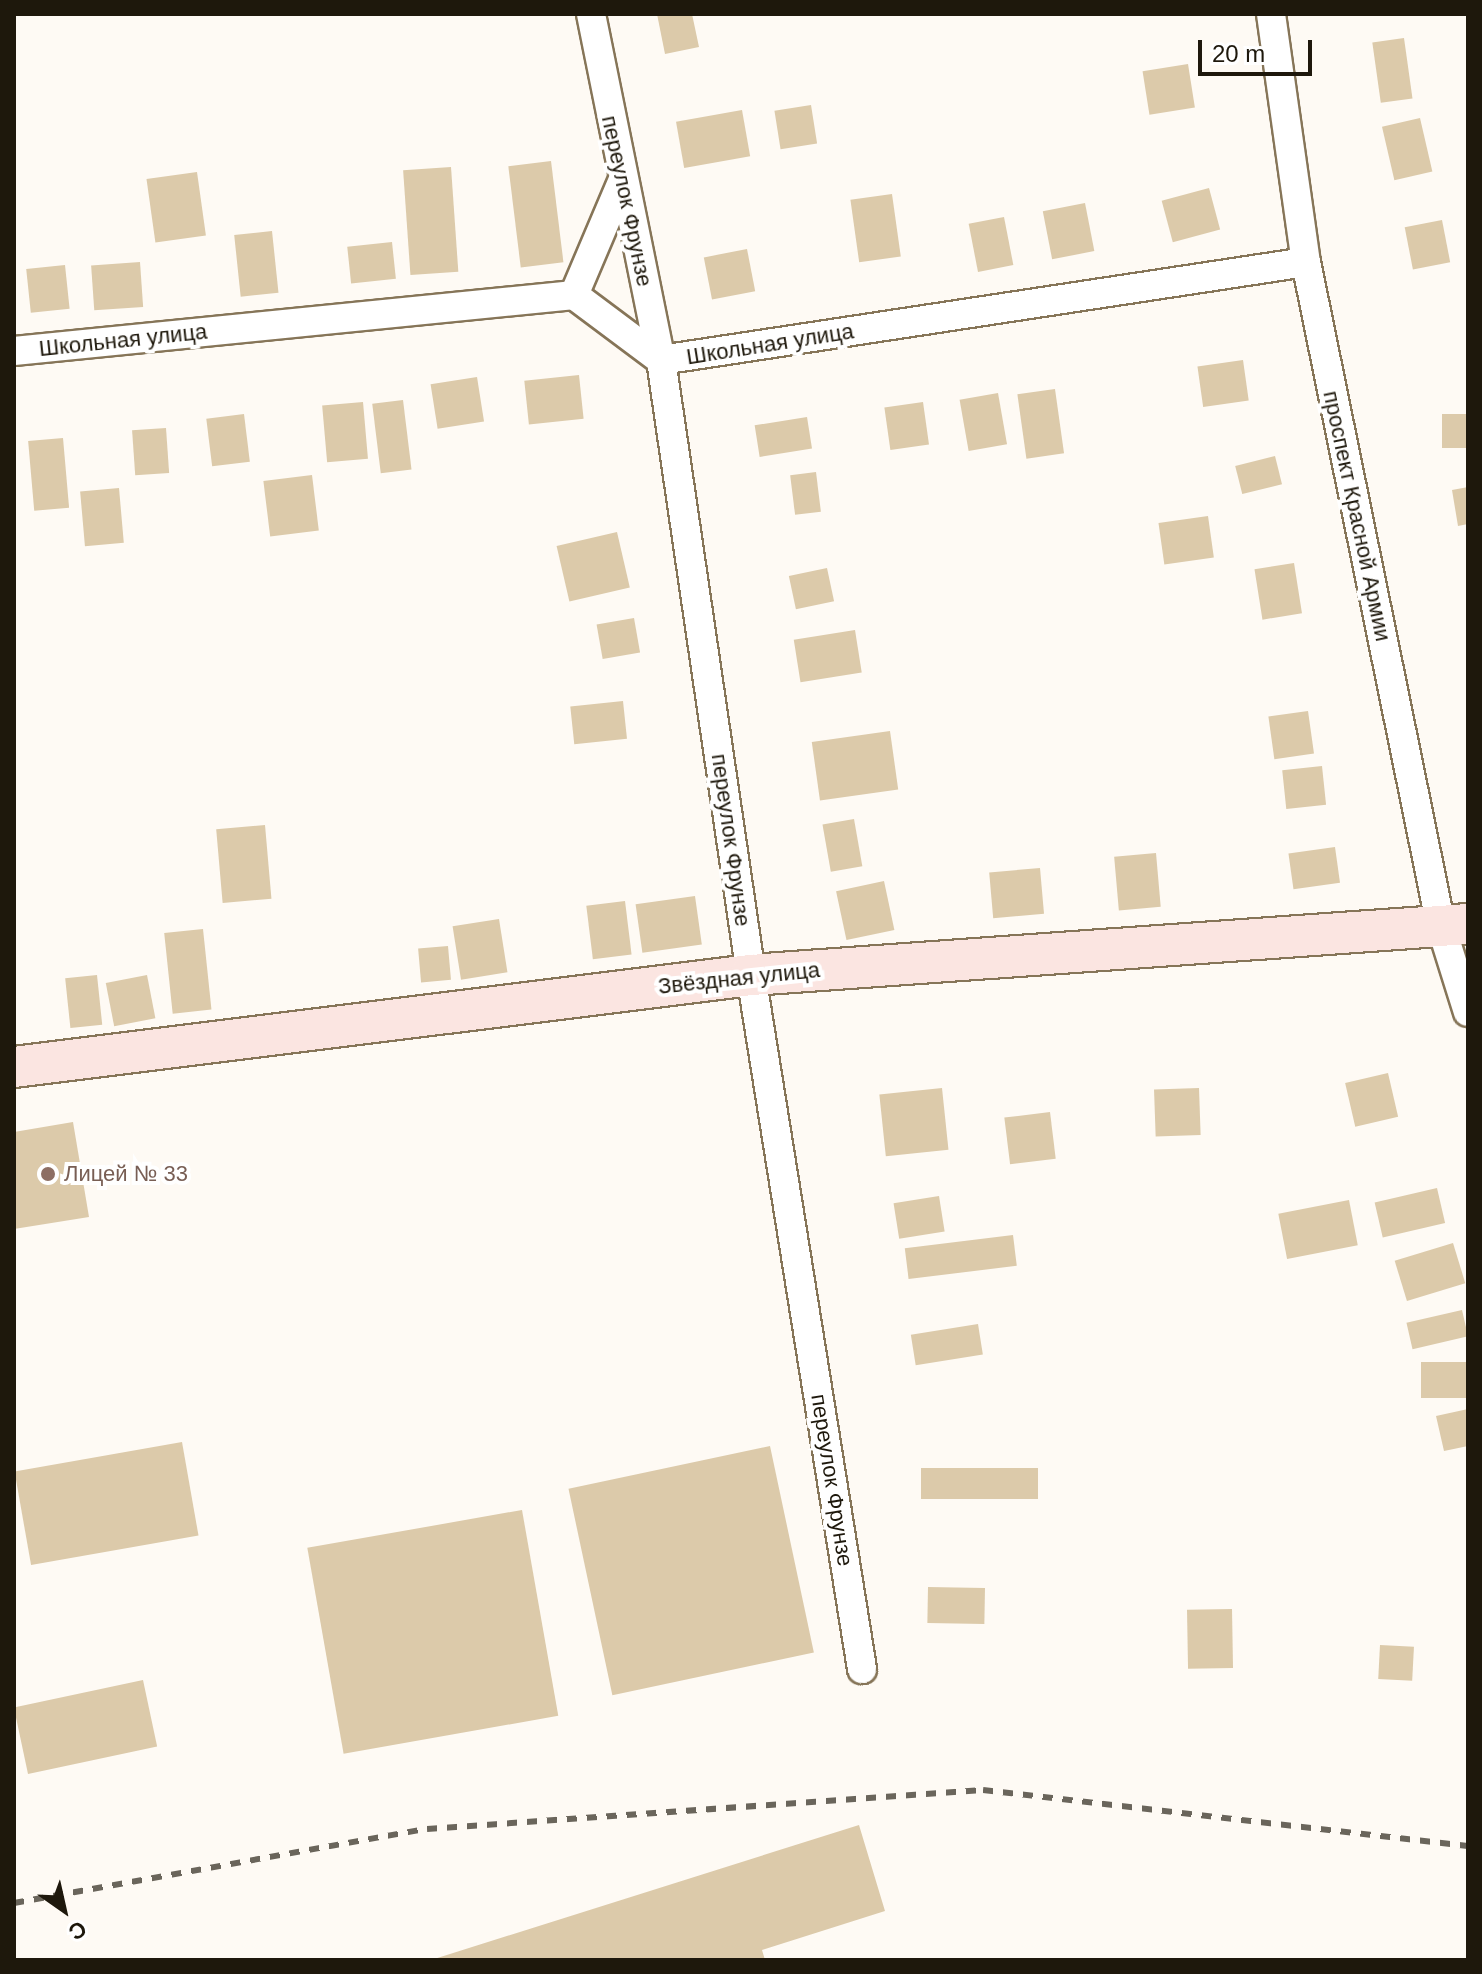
<!DOCTYPE html>
<meta charset="utf-8">
<style>
body{margin:0}
#map{position:relative;width:1482px;height:1974px;overflow:hidden;background:#fefaf4;font-family:Helvetica,sans-serif}
div>[style]{position:absolute}
.building>*{inset:0;background:#dccaaa;transform-origin:0 0}
.roads{filter:drop-shadow(2px 0 #867558) drop-shadow(-2px 0 #867558) drop-shadow(0 2px #867558) drop-shadow(0 -2px #867558)}
.minor>*{height:28px;margin:-14px;padding:0 14px;transform-origin:14px;border-radius:14px;background:#fff}
.secondary>*{height:40px;margin:-20px;padding:0 20px;transform-origin:20px;border-radius:20px;background:#fbe5e1}
.rail>*{height:6px;margin-top:-3px;transform-origin:0;background:repeating-linear-gradient(90deg,#6a655b 0 10px,transparent 0 20px)}
.dots>*{width:22px;height:22px;translate:-50% -50%;box-sizing:border-box;border:4px solid #fff;border-radius:50%}
span{translate:-50% -50%;white-space:nowrap;text-align:center;line-height:1.15;-webkit-text-stroke:8px #fff;paint-order:stroke}
.street-label{font-size:22px;color:#1e180c}
.education-label{font-size:22px;color:#785e54}
.left{translate:0 -50%;text-align:left}
.frame{position:absolute;inset:0;border:16px solid #1e180c;pointer-events:none}
.north{position:absolute;left:24px;top:1870px;width:80px;height:80px;-webkit-text-stroke:6px #fff;paint-order:stroke;rotate:146deg;font-size:22px;font-weight:700;line-height:32px;text-align:center;color:#1e180c}
.north::after{content:'';display:block;margin:auto;width:28px;height:36px;background:#1e180c;clip-path:polygon(50% 0,100% 100%,50% 72%,0 100%)}
.scale{position:absolute;left:1198px;top:40px;width:114px;height:36px;box-sizing:border-box;border:4px solid #1e180c;border-top:0;padding-left:10px;font-size:24px;line-height:28px;white-space:nowrap;color:#1e180c;-webkit-text-stroke:6px #fff;paint-order:stroke}
</style>
<div id="map">
<div class="building">
<div style="clip-path:polygon(657px 14px,692px 14px,699px 47px,665px 54px)"></div>
<div style="left:1404px;top:38px;width:61px;height:32px;rotate:82deg"></div>
<div style="left:1188px;top:64px;width:44px;height:46px;rotate:81deg"></div>
<div style="left:811px;top:105px;width:39px;height:37px;rotate:81deg"></div>
<div style="left:742px;top:110px;width:47px;height:67px;rotate:80deg"></div>
<div style="left:1420px;top:118px;width:55px;height:39px;rotate:77deg"></div>
<div style="left:551px;top:161px;width:102px;height:43px;rotate:83deg"></div>
<div style="left:451px;top:167px;width:105px;height:48px;rotate:86deg"></div>
<div style="left:197px;top:172px;width:64px;height:51px;rotate:82deg"></div>
<div style="left:1209px;top:188px;width:43px;height:49px;rotate:75deg"></div>
<div style="left:892px;top:194px;width:63px;height:42px;rotate:82deg"></div>
<div style="left:1085px;top:203px;width:49px;height:43px;rotate:79deg"></div>
<div style="left:1004px;top:217px;width:49px;height:36px;rotate:79deg"></div>
<div style="left:1442px;top:220px;width:43px;height:38px;rotate:79deg"></div>
<div style="left:272px;top:231px;width:62px;height:38px;rotate:84deg"></div>
<div style="left:392px;top:242px;width:37px;height:45px;rotate:84deg"></div>
<div style="left:747px;top:249px;width:43px;height:44px;rotate:79deg"></div>
<div style="left:140px;top:262px;width:45px;height:49px;rotate:86deg"></div>
<div style="left:65px;top:265px;width:44px;height:39px;rotate:84deg"></div>
<div style="left:1243px;top:360px;width:41px;height:46px;rotate:82deg"></div>
<div style="left:579px;top:375px;width:44px;height:55px;rotate:84deg"></div>
<div style="left:477px;top:377px;width:45px;height:47px;rotate:81deg"></div>
<div style="left:1055px;top:389px;width:65px;height:38px;rotate:82deg"></div>
<div style="left:998px;top:393px;width:52px;height:39px;rotate:80deg"></div>
<div style="left:403px;top:400px;width:70px;height:31px;rotate:83deg"></div>
<div style="left:363px;top:402px;width:57px;height:41px;rotate:85deg"></div>
<div style="left:923px;top:402px;width:43px;height:39px;rotate:82deg"></div>
<div style="left:244px;top:414px;width:48px;height:38px;rotate:83deg"></div>
<div style="left:1468px;top:414px;width:34px;height:26px;rotate:90deg"></div>
<div style="left:807px;top:417px;width:32px;height:53px;rotate:81deg"></div>
<div style="left:166px;top:428px;width:45px;height:34px;rotate:86deg"></div>
<div style="left:63px;top:438px;width:70px;height:35px;rotate:85deg"></div>
<div style="left:1275px;top:456px;width:29px;height:41px;rotate:76deg"></div>
<div style="left:816px;top:472px;width:40px;height:26px;rotate:83deg"></div>
<div style="left:312px;top:475px;width:56px;height:49px;rotate:83deg"></div>
<div style="clip-path:polygon(1468px 487px,1468px 524px,1458px 526px,1452px 490px)"></div>
<div style="left:119px;top:488px;width:55px;height:39px;rotate:85deg"></div>
<div style="left:1208px;top:516px;width:42px;height:50px;rotate:82deg"></div>
<div style="left:617px;top:532px;width:57px;height:62px;rotate:77deg"></div>
<div style="left:1294px;top:563px;width:51px;height:40px;rotate:81deg"></div>
<div style="left:827px;top:568px;width:34px;height:39px;rotate:78deg"></div>
<div style="left:634px;top:618px;width:35px;height:38px;rotate:80deg"></div>
<div style="left:855px;top:630px;width:43px;height:62px;rotate:81deg"></div>
<div style="left:623px;top:701px;width:38px;height:53px;rotate:84deg"></div>
<div style="left:1308px;top:711px;width:43px;height:40px;rotate:82deg"></div>
<div style="left:890px;top:731px;width:59px;height:79px;rotate:82deg"></div>
<div style="left:1322px;top:766px;width:39px;height:40px;rotate:84deg"></div>
<div style="left:854px;top:819px;width:48px;height:32px;rotate:80deg"></div>
<div style="left:265px;top:825px;width:74px;height:49px;rotate:85deg"></div>
<div style="left:1335px;top:847px;width:36px;height:47px;rotate:82deg"></div>
<div style="left:1156px;top:853px;width:54px;height:42px;rotate:85deg"></div>
<div style="left:1040px;top:868px;width:46px;height:51px;rotate:85deg"></div>
<div style="left:884px;top:881px;width:50px;height:49px;rotate:78deg"></div>
<div style="left:695px;top:896px;width:49px;height:60px;rotate:82deg"></div>
<div style="left:625px;top:901px;width:54px;height:39px;rotate:83deg"></div>
<div style="left:499px;top:919px;width:54px;height:47px;rotate:81deg"></div>
<div style="left:203px;top:929px;width:81px;height:39px;rotate:84deg"></div>
<div style="left:448px;top:946px;width:34px;height:30px;rotate:85deg"></div>
<div style="left:97px;top:975px;width:50px;height:32px;rotate:84deg"></div>
<div style="left:147px;top:975px;width:44px;height:42px;rotate:79deg"></div>
<div style="left:1388px;top:1073px;width:45px;height:44px;rotate:77deg"></div>
<div style="left:942px;top:1088px;width:62px;height:63px;rotate:84deg"></div>
<div style="left:1199px;top:1088px;width:47px;height:45px;rotate:88deg"></div>
<div style="left:1050px;top:1112px;width:47px;height:46px;rotate:83deg"></div>
<div style="clip-path:polygon(73px 1122px,89px 1217px,14px 1229px,14px 1132px)"></div>
<div style="left:1437px;top:1188px;width:36px;height:64px;rotate:77deg"></div>
<div style="left:939px;top:1196px;width:36px;height:46px;rotate:81deg"></div>
<div style="left:1349px;top:1200px;width:46px;height:72px;rotate:79deg"></div>
<div style="left:1013px;top:1235px;width:31px;height:109px;rotate:83deg"></div>
<div style="left:1453px;top:1243px;width:42px;height:61px;rotate:73deg"></div>
<div style="left:1462px;top:1310px;width:27px;height:57px;rotate:77deg"></div>
<div style="left:978px;top:1324px;width:31px;height:68px;rotate:81deg"></div>
<div style="left:1468px;top:1362px;width:36px;height:47px;rotate:90deg"></div>
<div style="clip-path:polygon(1468px 1409px,1468px 1446px,1444px 1451px,1436px 1416px)"></div>
<div style="left:182px;top:1442px;width:95px;height:170px;rotate:80deg"></div>
<div style="left:770px;top:1446px;width:211px;height:206px;rotate:78deg"></div>
<div style="left:921px;top:1468px;width:117px;height:31px"></div>
<div style="left:522px;top:1510px;width:209px;height:218px;rotate:80deg"></div>
<div style="left:928px;top:1587px;width:57px;height:36px;rotate:1deg"></div>
<div style="left:1232px;top:1609px;width:59px;height:45px;rotate:89deg"></div>
<div style="left:1380px;top:1645px;width:34px;height:34px;rotate:3deg"></div>
<div style="left:143px;top:1680px;width:68px;height:132px;rotate:78deg"></div>
<div style="clip-path:polygon(859px 1825px,885px 1911px,762px 1950px,765px 1960px,431px 1960px)"></div>
</div>
<div class="roads">
<div class="minor">
<div style="left:591px;top:14px;width:353px;rotate:78.6deg"></div>
<div style="left:661px;top:360px;width:622px;rotate:81.67deg"></div>
<div style="left:751px;top:975px;width:703px;rotate:80.91deg"></div>
<div style="left:1271px;top:14px;width:250px;rotate:82deg"></div>
<div style="left:1306px;top:262px;width:678px;rotate:78.51deg"></div>
<div style="left:1441px;top:926px;width:90px;rotate:72.6deg"></div>
<div style="left:574px;top:295px;width:123px;rotate:-67deg"></div>
<div style="left:14px;top:351px;width:563px;rotate:-5.71deg"></div>
<div style="left:574px;top:295px;width:109px;rotate:36.8deg"></div>
<div style="left:661px;top:360px;width:652px;rotate:-8.64deg"></div>
</div>
<div class="secondary">
<div style="left:14px;top:1067px;width:743px;rotate:-7.12deg"></div>
<div style="left:751px;top:975px;width:719px;rotate:-4.07deg"></div>
</div>
</div>
<div class="rail">
<div style="left:14px;top:1903px;width:420px;rotate:-10.2deg"></div>
<div style="left:427px;top:1829px;width:557px;rotate:-4.01deg"></div>
<div style="left:983px;top:1790px;width:488px;rotate:6.6deg"></div>
</div>
<div class="dots">
<div style="left:48px;top:1174px;background:#8d6e63"></div>
</div>
<div class="street-label">
<span style="left:627px;top:201px;rotate:78deg">переулок Фрунзе</span>
<span style="left:123px;top:340px;rotate:-6deg">Школьная улица</span>
<span style="left:770px;top:344px;rotate:-9deg">Школьная улица</span>
<span style="left:1357px;top:516px;rotate:78deg">проспект Красной Армии</span>
<span style="left:731px;top:840px;rotate:82deg">переулок Фрунзе</span>
<span style="left:739px;top:978px;rotate:-6deg">Звёздная улица</span>
<span style="left:832px;top:1480px;rotate:81deg">переулок Фрунзе</span>
</div>
<div class="education-label">
<span class="left" style="left:64px;top:1174px">Лицей № 33</span>
</div>
<div class="frame"></div>
<div class="north">С</div>
<div class="scale">20 m</div>
</div>
